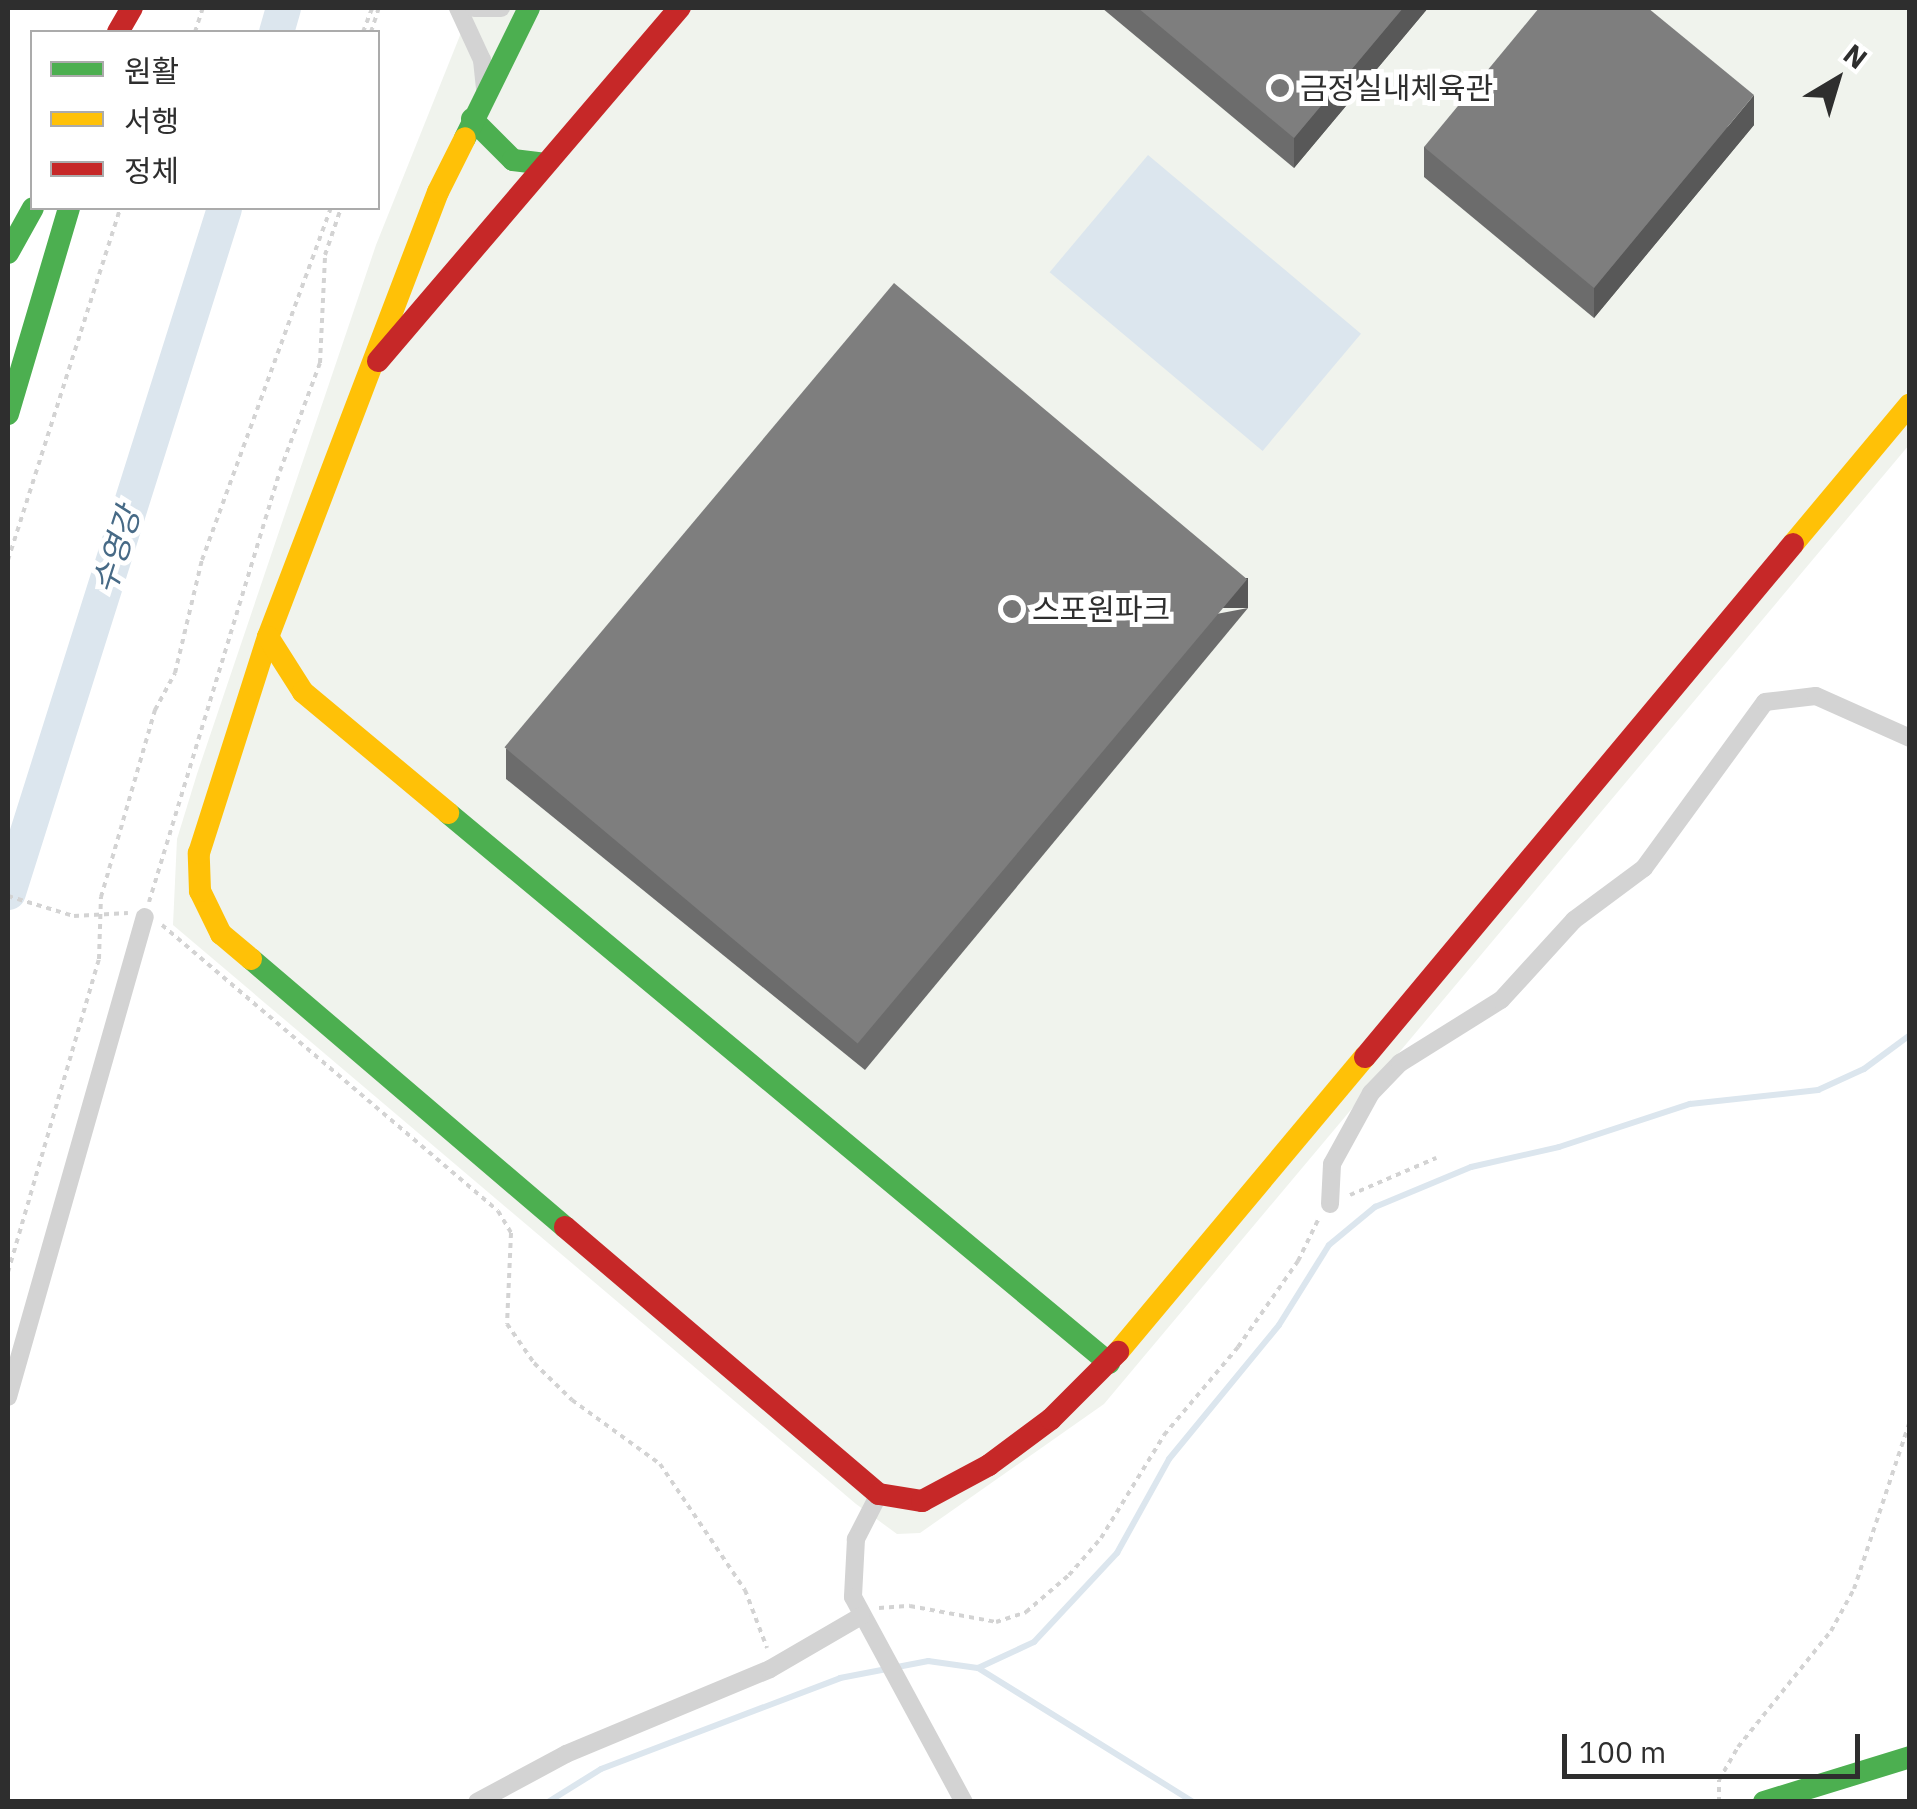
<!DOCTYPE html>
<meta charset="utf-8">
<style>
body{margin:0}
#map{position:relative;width:1917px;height:1809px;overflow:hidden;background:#fff;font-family:"IBM Plex Sans","Noto Sans KR",sans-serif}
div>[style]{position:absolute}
.green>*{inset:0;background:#f0f3ed}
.water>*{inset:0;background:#dce6ee;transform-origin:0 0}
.stream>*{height:6px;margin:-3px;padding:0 3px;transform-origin:3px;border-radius:3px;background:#dce6ee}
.river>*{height:35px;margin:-17.5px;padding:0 17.5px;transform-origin:17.5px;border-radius:17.5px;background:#dce6ee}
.path>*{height:4px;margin-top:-2px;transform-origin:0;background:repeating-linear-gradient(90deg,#d3d3d3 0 5px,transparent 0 10px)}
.street>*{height:18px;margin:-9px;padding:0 9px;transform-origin:9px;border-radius:9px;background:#d3d3d3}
.fast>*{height:22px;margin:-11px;padding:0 11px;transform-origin:11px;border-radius:11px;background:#4caf50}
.slow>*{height:22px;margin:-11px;padding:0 11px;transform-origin:11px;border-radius:11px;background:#ffc107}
.jam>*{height:22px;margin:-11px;padding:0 11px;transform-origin:11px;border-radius:11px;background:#c62828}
.wall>*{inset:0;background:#6c6c6c}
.shaded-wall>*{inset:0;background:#585858;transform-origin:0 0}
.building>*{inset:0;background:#7e7e7e;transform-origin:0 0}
.dots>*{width:28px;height:28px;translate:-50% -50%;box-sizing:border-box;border:5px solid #fff;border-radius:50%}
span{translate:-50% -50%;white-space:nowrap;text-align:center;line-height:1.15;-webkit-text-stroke:10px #fff;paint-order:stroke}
.poi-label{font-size:30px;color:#2e2e2e}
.left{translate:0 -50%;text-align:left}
.water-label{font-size:32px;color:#476a86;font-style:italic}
.frame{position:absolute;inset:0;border:10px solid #2e2e2e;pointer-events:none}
.legend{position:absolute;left:30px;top:30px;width:350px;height:180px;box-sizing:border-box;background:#fff;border:2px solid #ababab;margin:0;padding:12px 18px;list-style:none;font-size:30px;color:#2e2e2e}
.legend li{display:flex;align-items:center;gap:20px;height:50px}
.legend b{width:50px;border:2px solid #ababab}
.north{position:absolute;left:1787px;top:30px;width:100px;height:100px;-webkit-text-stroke:8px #fff;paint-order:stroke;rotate:38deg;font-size:28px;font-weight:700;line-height:40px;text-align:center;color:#2e2e2e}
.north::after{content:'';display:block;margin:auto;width:35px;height:45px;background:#2e2e2e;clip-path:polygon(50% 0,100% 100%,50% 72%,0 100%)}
.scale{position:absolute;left:1562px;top:1734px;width:298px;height:45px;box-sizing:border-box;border:5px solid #2e2e2e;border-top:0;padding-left:12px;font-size:30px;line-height:35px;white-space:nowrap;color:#2e2e2e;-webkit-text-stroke:8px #fff;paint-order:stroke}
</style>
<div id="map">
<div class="green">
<div style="clip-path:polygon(471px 8px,1909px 8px,1909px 445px,1104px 1404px,920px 1533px,897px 1534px,856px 1504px,173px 925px,177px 839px,197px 774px,376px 245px)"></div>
</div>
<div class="water">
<div style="left:1148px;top:155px;width:278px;height:153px;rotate:40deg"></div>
</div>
<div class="stream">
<div style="left:978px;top:1668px;width:253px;rotate:31.9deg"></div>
<div style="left:548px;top:1802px;width:62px;rotate:-31.9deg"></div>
<div style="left:601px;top:1769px;width:256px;rotate:-20.8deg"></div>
<div style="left:840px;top:1678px;width:90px;rotate:-10.9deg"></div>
<div style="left:928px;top:1661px;width:50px;rotate:8deg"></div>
<div style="left:978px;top:1668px;width:62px;rotate:-24.9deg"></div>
<div style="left:1034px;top:1642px;width:122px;rotate:-47deg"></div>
<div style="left:1117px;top:1553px;width:107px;rotate:-61deg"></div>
<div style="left:1169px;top:1459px;width:173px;rotate:-50.6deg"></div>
<div style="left:1279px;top:1325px;width:94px;rotate:-58deg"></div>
<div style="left:1329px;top:1245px;width:60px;rotate:-39.6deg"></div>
<div style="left:1375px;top:1207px;width:104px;rotate:-22.6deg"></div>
<div style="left:1471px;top:1167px;width:90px;rotate:-12.8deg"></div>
<div style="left:1559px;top:1147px;width:138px;rotate:-18.2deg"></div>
<div style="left:1690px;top:1104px;width:129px;rotate:-6.2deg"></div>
<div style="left:1818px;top:1090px;width:51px;rotate:-24.5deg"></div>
<div style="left:1864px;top:1069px;width:57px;rotate:-36.5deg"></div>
</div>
<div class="river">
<div style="left:276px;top:32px;width:25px;rotate:-74deg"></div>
<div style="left:8px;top:892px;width:717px;rotate:-72.47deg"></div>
</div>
<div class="path">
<div style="left:195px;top:32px;width:25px;rotate:-72deg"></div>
<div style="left:363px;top:32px;width:26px;rotate:-69deg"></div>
<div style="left:371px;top:32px;width:25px;rotate:-72deg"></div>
<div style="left:8px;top:560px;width:369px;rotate:-72.3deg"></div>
<div style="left:8px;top:896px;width:69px;rotate:16.9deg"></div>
<div style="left:74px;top:916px;width:54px;rotate:-3.2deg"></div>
<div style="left:149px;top:902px;width:450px;rotate:-73.1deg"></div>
<div style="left:280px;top:471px;width:115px;rotate:-69.7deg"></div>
<div style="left:320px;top:363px;width:108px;rotate:-87.3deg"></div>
<div style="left:325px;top:255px;width:50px;rotate:-71.2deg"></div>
<div style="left:162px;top:925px;width:441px;rotate:40.4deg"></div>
<div style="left:498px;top:1211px;width:26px;rotate:59deg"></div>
<div style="left:511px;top:1233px;width:91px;rotate:92.5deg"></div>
<div style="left:507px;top:1324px;width:47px;rotate:55.3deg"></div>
<div style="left:534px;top:1363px;width:53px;rotate:44.2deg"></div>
<div style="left:572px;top:1400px;width:109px;rotate:36deg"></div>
<div style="left:660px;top:1464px;width:152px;rotate:56deg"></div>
<div style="left:745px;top:1590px;width:62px;rotate:69.2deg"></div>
<div style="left:1350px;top:1195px;width:94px;rotate:-23.3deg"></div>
<div style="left:8px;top:1272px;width:326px;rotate:-73.8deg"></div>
<div style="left:99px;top:959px;width:62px;rotate:-88.2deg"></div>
<div style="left:101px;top:897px;width:195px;rotate:-73.9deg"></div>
<div style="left:155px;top:710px;width:42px;rotate:-61.6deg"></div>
<div style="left:175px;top:673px;width:116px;rotate:-76.6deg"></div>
<div style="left:202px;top:560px;width:375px;rotate:-69.9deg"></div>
<div style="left:879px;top:1608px;width:31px;rotate:-4deg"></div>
<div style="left:910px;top:1606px;width:87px;rotate:10.5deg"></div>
<div style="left:996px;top:1622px;width:32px;rotate:-18deg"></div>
<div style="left:1026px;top:1612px;width:57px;rotate:-40.7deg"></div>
<div style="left:1069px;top:1575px;width:49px;rotate:-49.1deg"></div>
<div style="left:1101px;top:1538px;width:121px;rotate:-58.5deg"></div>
<div style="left:1164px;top:1435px;width:115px;rotate:-49.9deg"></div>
<div style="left:1238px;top:1347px;width:105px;rotate:-55.1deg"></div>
<div style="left:1298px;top:1261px;width:48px;rotate:-64deg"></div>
<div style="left:1719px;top:1802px;width:22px;rotate:-90deg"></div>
<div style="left:1719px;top:1780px;width:38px;rotate:-60deg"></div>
<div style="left:1738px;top:1747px;width:149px;rotate:-51.3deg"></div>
<div style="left:1831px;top:1631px;width:48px;rotate:-61.3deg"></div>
<div style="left:1854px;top:1589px;width:177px;rotate:-71.6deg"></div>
</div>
<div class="street">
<div style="left:458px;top:8px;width:57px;rotate:65.2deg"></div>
<div style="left:482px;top:60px;width:31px;rotate:84deg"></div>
<div style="left:474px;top:8px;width:27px"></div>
<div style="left:1330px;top:1204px;width:40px;rotate:-87.1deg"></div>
<div style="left:1332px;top:1164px;width:81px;rotate:-61.2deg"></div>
<div style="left:1371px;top:1093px;width:42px;rotate:-46deg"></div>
<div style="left:1400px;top:1063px;width:119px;rotate:-32deg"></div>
<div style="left:1501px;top:1000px;width:108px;rotate:-47.6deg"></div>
<div style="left:1574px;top:920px;width:87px;rotate:-36.6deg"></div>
<div style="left:1644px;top:868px;width:205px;rotate:-53.9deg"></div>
<div style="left:1765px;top:702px;width:51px;rotate:-6.7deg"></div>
<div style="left:1816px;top:696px;width:103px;rotate:24.1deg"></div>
<div style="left:8px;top:1397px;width:499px;rotate:-74.1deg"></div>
<div style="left:879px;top:1494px;width:51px;rotate:117.1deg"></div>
<div style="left:856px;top:1539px;width:58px;rotate:93deg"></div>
<div style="left:853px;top:1597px;width:233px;rotate:61.6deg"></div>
<div style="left:477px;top:1802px;width:101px;rotate:-28.3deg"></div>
<div style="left:566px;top:1754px;width:221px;rotate:-22.6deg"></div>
<div style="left:770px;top:1669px;width:105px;rotate:-30.2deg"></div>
</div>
<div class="fast">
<div style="left:472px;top:119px;width:58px;rotate:45deg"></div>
<div style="left:513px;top:160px;width:31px;rotate:7deg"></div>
<div style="left:465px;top:138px;width:145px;rotate:-63.8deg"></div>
<div style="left:8px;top:253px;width:51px;rotate:-60.9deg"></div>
<div style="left:8px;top:414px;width:215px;rotate:-73.5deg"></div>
<div style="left:448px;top:813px;width:860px;rotate:39.76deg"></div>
<div style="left:251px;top:959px;width:413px;rotate:40.5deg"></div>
<div style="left:1764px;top:1802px;width:153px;rotate:-17.1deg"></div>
</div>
<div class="slow">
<div style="left:1793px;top:544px;width:182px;rotate:-50.1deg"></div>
<div style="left:268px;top:637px;width:476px;rotate:-69.1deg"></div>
<div style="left:438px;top:192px;width:60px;rotate:-63.4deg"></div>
<div style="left:251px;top:959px;width:39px;rotate:-140deg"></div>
<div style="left:221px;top:934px;width:48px;rotate:-116deg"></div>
<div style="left:200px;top:891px;width:38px;rotate:-92deg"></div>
<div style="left:199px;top:853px;width:227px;rotate:-72.3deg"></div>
<div style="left:268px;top:637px;width:65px;rotate:57.5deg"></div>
<div style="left:303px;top:692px;width:189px;rotate:39.8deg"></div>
<div style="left:1118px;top:1352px;width:385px;rotate:-50.1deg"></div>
</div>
<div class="jam">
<div style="left:118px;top:32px;width:28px;rotate:-60deg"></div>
<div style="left:378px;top:361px;width:465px;rotate:-49.5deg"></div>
<div style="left:1365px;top:1057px;width:668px;rotate:-50.16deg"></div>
<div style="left:565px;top:1227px;width:412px;rotate:40.4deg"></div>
<div style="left:879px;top:1494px;width:44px;rotate:9.2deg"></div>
<div style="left:922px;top:1501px;width:76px;rotate:-28.2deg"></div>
<div style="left:989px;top:1465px;width:77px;rotate:-36.6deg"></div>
<div style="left:1051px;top:1419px;width:95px;rotate:-45deg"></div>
</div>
<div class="wall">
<div style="clip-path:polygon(1102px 8px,1428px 8px,1294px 168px)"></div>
<div style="clip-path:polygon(1754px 125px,1594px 318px,1424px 177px,1424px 147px)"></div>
<div style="clip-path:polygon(1248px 608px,865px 1070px,506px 779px,506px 749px)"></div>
</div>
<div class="shaded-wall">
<div style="clip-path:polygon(1403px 8px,1428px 8px,1294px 168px,1294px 138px)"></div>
<div style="clip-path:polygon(1754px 95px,1754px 125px,1594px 318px,1594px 288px)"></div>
<div style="left:1248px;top:578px;width:30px;height:600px;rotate:90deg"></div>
</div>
<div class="building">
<div style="clip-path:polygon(1138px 8px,1403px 8px,1294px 138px)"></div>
<div style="clip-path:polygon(1539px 8px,1648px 8px,1754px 95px,1594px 288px,1424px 147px)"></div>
<div style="left:894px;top:283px;width:461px;height:606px;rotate:40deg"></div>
</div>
<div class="dots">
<div style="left:1280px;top:88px;background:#777"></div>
<div style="left:1012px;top:609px;background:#777"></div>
</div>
<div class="poi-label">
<span class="left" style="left:1300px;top:88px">금정실내체육관</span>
<span class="left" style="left:1032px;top:609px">스포원파크</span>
</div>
<div class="water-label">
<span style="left:116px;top:550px;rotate:-72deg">수영강</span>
</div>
<div class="frame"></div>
<ul class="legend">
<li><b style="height:12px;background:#4caf50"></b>원활</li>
<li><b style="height:12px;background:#ffc107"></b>서행</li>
<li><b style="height:12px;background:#c62828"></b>정체</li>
</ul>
<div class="north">N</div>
<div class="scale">100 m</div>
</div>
